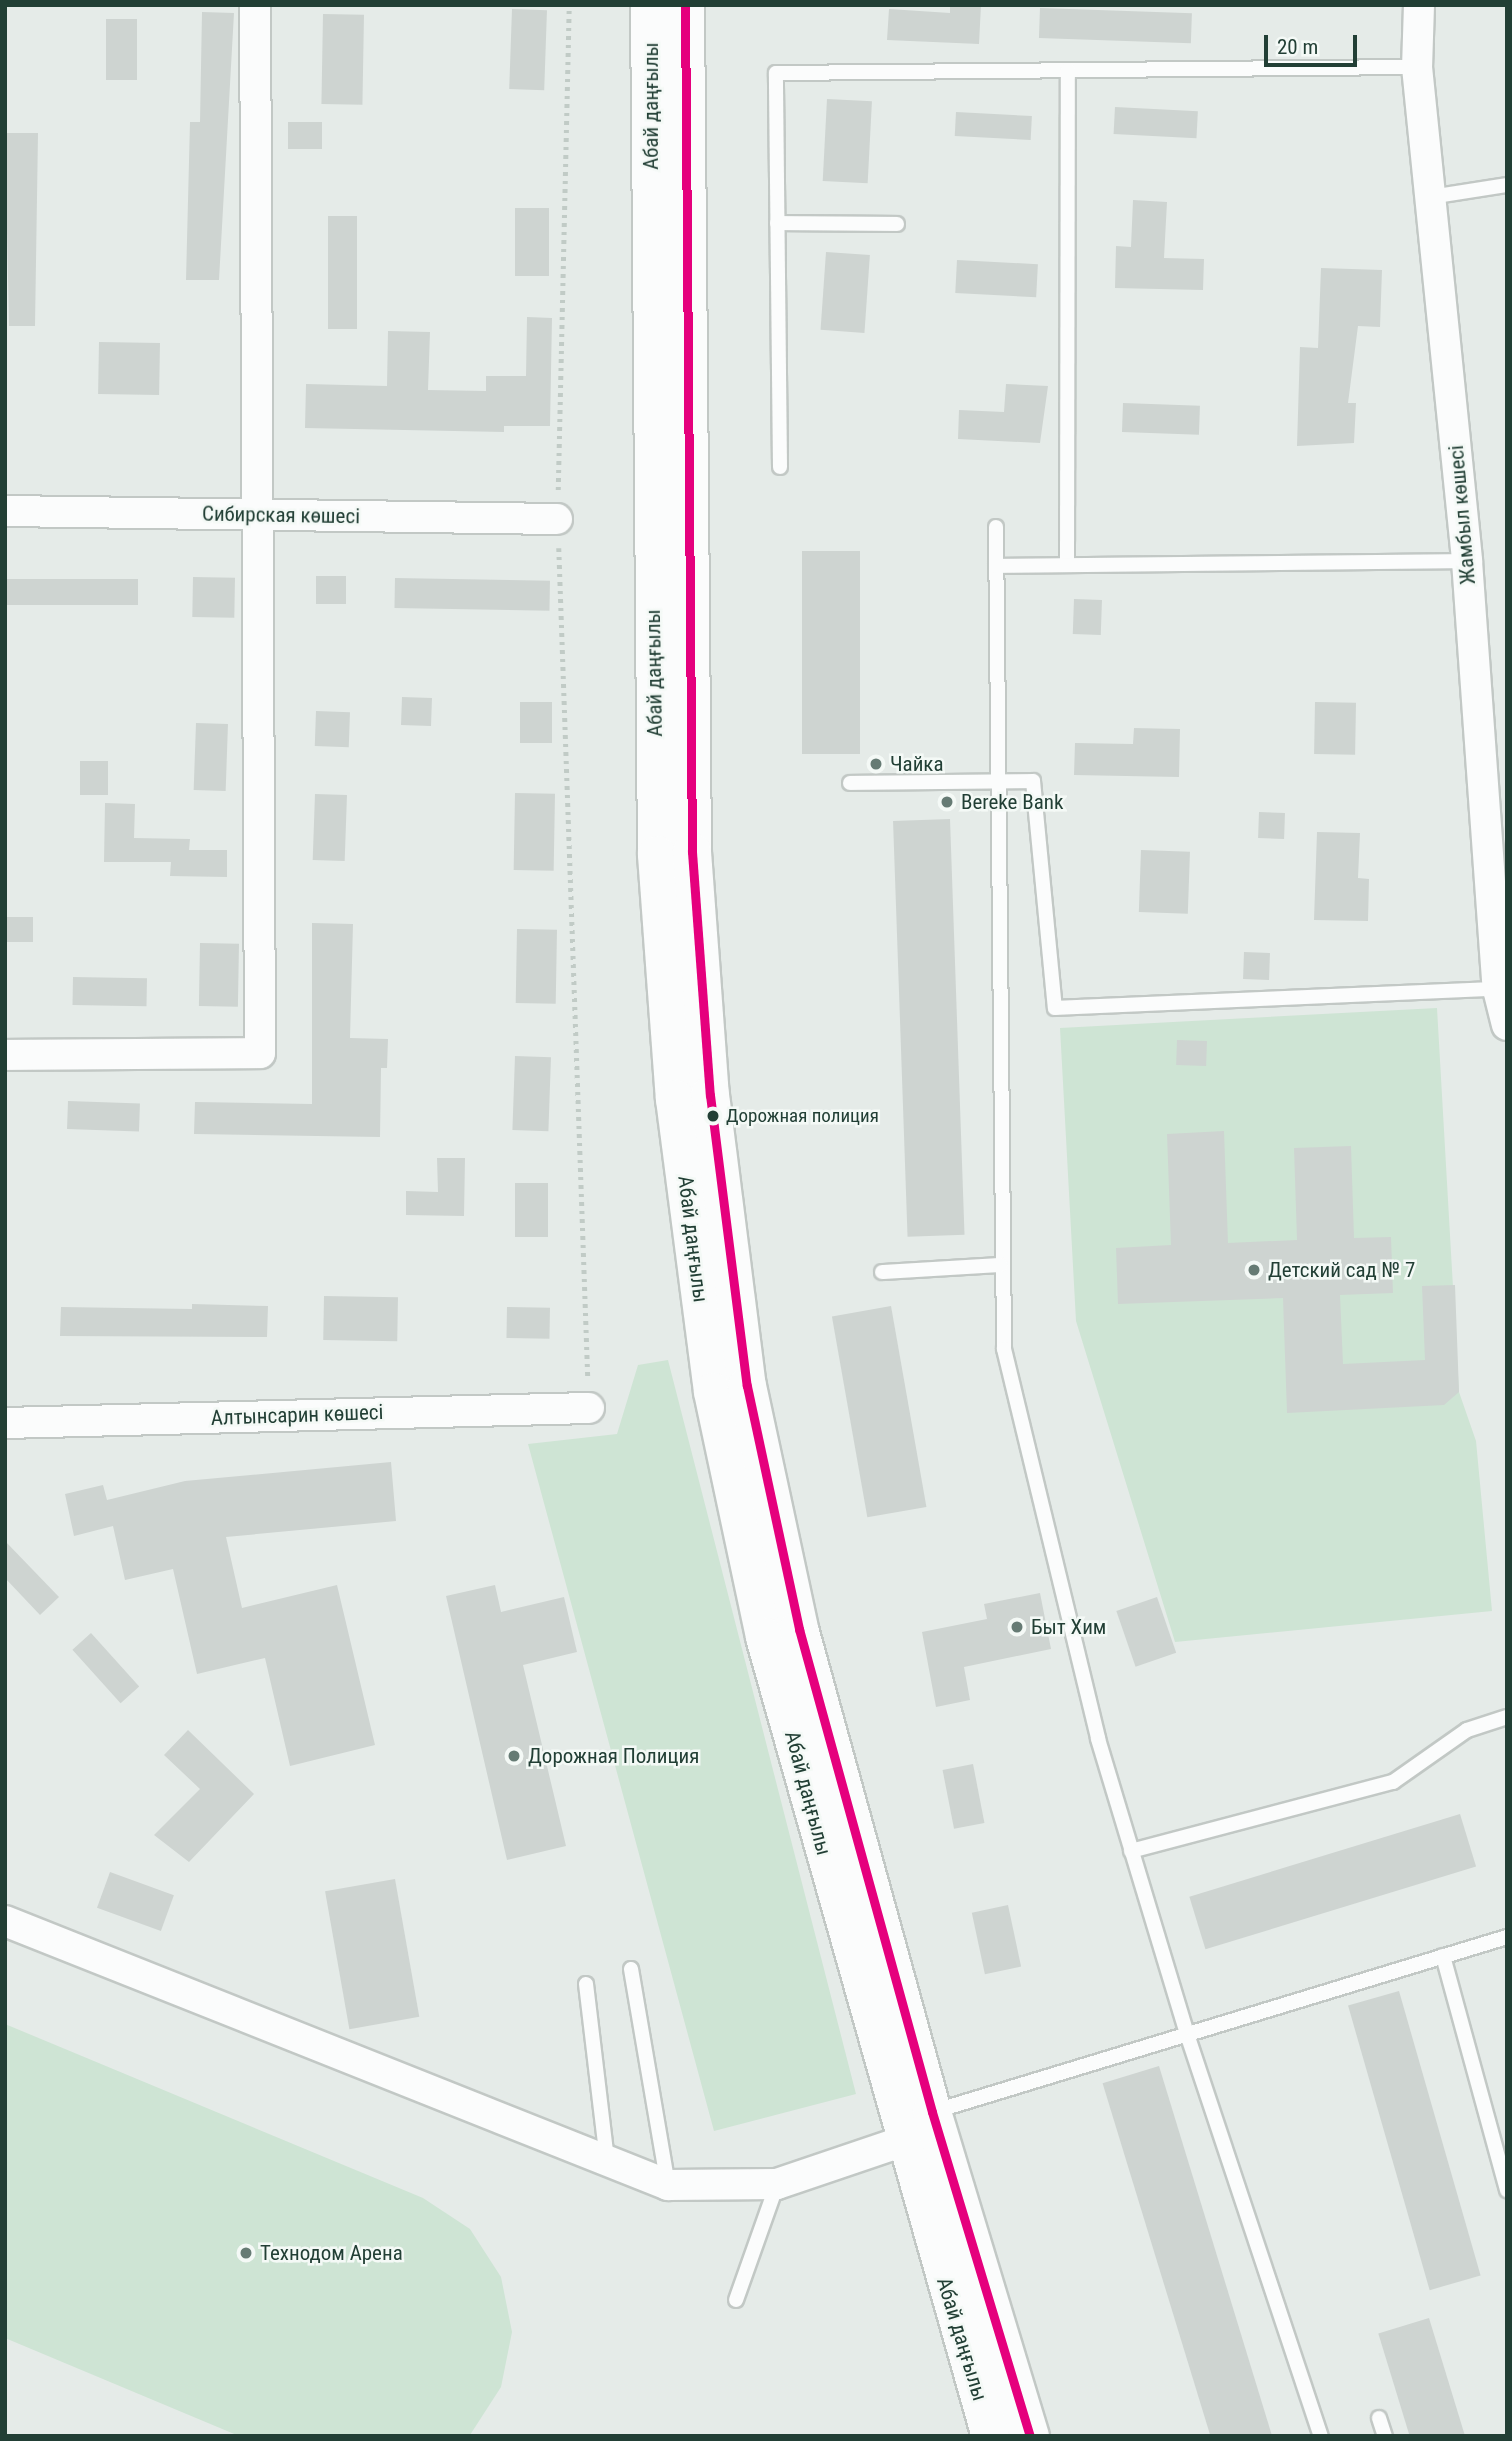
<!DOCTYPE html>
<meta charset="utf-8">
<style>
body{margin:0}
#map{position:relative;width:1512px;height:2441px;overflow:hidden;background:#e5ebe8;font-family:"Roboto Condensed",sans-serif}
div>[style]{position:absolute}
.green>*{inset:0;background:#cee4d4}
.building>*{inset:0;background:#ced4d1;transform-origin:0 0}
.path>*{height:4.5px;margin-top:-2.25px;transform-origin:0;background:repeating-linear-gradient(90deg,#c1cbc6 0 3.5px,transparent 0 8.5px)}
.roads{filter:drop-shadow(2px 0 #c2c8c5) drop-shadow(-2px 0 #c2c8c5) drop-shadow(0 2px #c2c8c5) drop-shadow(0 -2px #c2c8c5)}
.service>*{height:14px;margin:-7px;padding:0 7px;transform-origin:7px;border-radius:7px;background:#fbfcfc}
.minor>*{height:30px;margin:-15px;padding:0 15px;transform-origin:15px;border-radius:15px;background:#fbfcfc}
.secondary>*{height:38px;margin:-19px;padding:0 19px;transform-origin:19px;border-radius:19px;background:#fbfcfc}
.bus-1>*{height:9px;margin:-4.5px;padding:0 4.5px;transform-origin:4.5px;border-radius:4.5px;background:#e5007d}
.dots>*{width:19px;height:19px;translate:-50% -50%;box-sizing:border-box;border:4px solid #f4f9f6;border-radius:50%}
span{translate:-50% -50%;white-space:nowrap;text-align:center;line-height:1.15;-webkit-text-stroke:5px #f4f9f6;paint-order:stroke}
.bus-label{font-size:19px;color:#223f35}
.left{translate:0 -50%;text-align:left}
.street-label{font-size:21px;color:#223f35}
.poi-label{font-size:21px;color:#223f35}
.frame{position:absolute;inset:0;border:7px solid #223f35;pointer-events:none}
.scale{position:absolute;left:1264px;top:35px;width:93px;height:32px;box-sizing:border-box;border:4px solid #223f35;border-top:0;padding-left:9px;font-size:21px;line-height:24px;white-space:nowrap;color:#223f35;-webkit-text-stroke:5px #f4f9f6;paint-order:stroke}
</style>
<div id="map">
<div class="green">
<div style="clip-path:polygon(1437px 1008px,1459px 1392px,1476px 1441px,1492px 1611px,1175px 1642px,1076px 1321px,1060px 1028px)"></div>
<div style="clip-path:polygon(668px 1360px,856px 2094px,714px 2131px,528px 1444px,617px 1434px,638px 1365px)"></div>
<div style="clip-path:polygon(5px 2024px,423px 2198px,470px 2229px,501px 2277px,512px 2332px,501px 2387px,470px 2435px,239px 2436px,5px 2338px)"></div>
</div>
<div class="building">
<div style="clip-path:polygon(950px 5px,981px 5px,979px 44px,887px 40px,889px 9px,950px 13px)"></div>
<div style="left:1040px;top:8px;width:152px;height:30px;rotate:2deg"></div>
<div style="left:512px;top:9px;width:35px;height:80px;rotate:2deg"></div>
<div style="clip-path:polygon(202px 12px,234px 13px,219px 280px,186px 280px,190px 122px,200px 122px)"></div>
<div style="left:323px;top:14px;width:41px;height:90px;rotate:1deg"></div>
<div style="left:106px;top:19px;width:31px;height:61px"></div>
<div style="left:827px;top:99px;width:45px;height:82px;rotate:3deg"></div>
<div style="left:1115px;top:107px;width:83px;height:27px;rotate:3deg"></div>
<div style="left:956px;top:112px;width:76px;height:24px;rotate:3deg"></div>
<div style="left:288px;top:122px;width:34px;height:27px"></div>
<div style="clip-path:polygon(5px 133px,38px 133px,35px 326px,9px 326px)"></div>
<div style="clip-path:polygon(1133px 200px,1167px 202px,1164px 258px,1204px 259px,1203px 290px,1115px 288px,1116px 246px,1131px 247px)"></div>
<div style="left:515px;top:208px;width:34px;height:68px"></div>
<div style="left:328px;top:216px;width:29px;height:113px"></div>
<div style="left:826px;top:252px;width:44px;height:78px;rotate:4deg"></div>
<div style="left:957px;top:260px;width:81px;height:33px;rotate:3deg"></div>
<div style="clip-path:polygon(1321px 268px,1382px 270px,1380px 327px,1358px 326px,1348px 403px,1356px 403px,1354px 443px,1297px 446px,1300px 347px,1318px 348px)"></div>
<div style="clip-path:polygon(527px 317px,552px 318px,550px 426px,504px 426px,504px 432px,305px 428px,306px 384px,387px 386px,388px 331px,430px 332px,428px 390px,486px 391px,486px 376px,526px 376px)"></div>
<div style="left:99px;top:342px;width:61px;height:52px;rotate:1deg"></div>
<div style="clip-path:polygon(1006px 384px,1048px 386px,1040px 443px,958px 439px,959px 410px,1004px 412px)"></div>
<div style="left:1123px;top:403px;width:77px;height:29px;rotate:2deg"></div>
<div style="left:802px;top:551px;width:58px;height:203px"></div>
<div style="left:316px;top:576px;width:30px;height:28px"></div>
<div style="left:193px;top:577px;width:42px;height:40px;rotate:1deg"></div>
<div style="left:395px;top:578px;width:155px;height:30px;rotate:1deg"></div>
<div style="left:5px;top:579px;width:133px;height:26px"></div>
<div style="left:1074px;top:599px;width:28px;height:35px;rotate:2deg"></div>
<div style="left:402px;top:697px;width:30px;height:28px;rotate:2deg"></div>
<div style="left:520px;top:702px;width:32px;height:41px"></div>
<div style="left:1315px;top:702px;width:41px;height:52px;rotate:1deg"></div>
<div style="left:316px;top:711px;width:34px;height:35px;rotate:2deg"></div>
<div style="left:196px;top:723px;width:32px;height:67px;rotate:2deg"></div>
<div style="clip-path:polygon(1134px 728px,1180px 729px,1179px 777px,1074px 775px,1075px 743px,1133px 744px)"></div>
<div style="left:80px;top:761px;width:28px;height:34px"></div>
<div style="left:515px;top:793px;width:40px;height:77px;rotate:1deg"></div>
<div style="left:315px;top:794px;width:32px;height:66px;rotate:2deg"></div>
<div style="clip-path:polygon(105px 803px,135px 804px,134px 838px,190px 839px,189px 850px,227px 850px,227px 877px,170px 876px,171px 862px,104px 862px)"></div>
<div style="left:1259px;top:812px;width:26px;height:26px;rotate:2deg"></div>
<div style="left:950px;top:819px;width:416px;height:57px;rotate:88deg"></div>
<div style="clip-path:polygon(1317px 832px,1360px 833px,1358px 878px,1369px 879px,1368px 921px,1314px 920px)"></div>
<div style="left:1141px;top:850px;width:49px;height:62px;rotate:2deg"></div>
<div style="left:5px;top:917px;width:28px;height:25px"></div>
<div style="clip-path:polygon(312px 923px,353px 924px,350px 1038px,388px 1039px,387px 1068px,381px 1068px,380px 1137px,194px 1134px,195px 1102px,312px 1104px)"></div>
<div style="left:517px;top:929px;width:40px;height:74px;rotate:1deg"></div>
<div style="left:200px;top:943px;width:39px;height:63px;rotate:1deg"></div>
<div style="left:1244px;top:952px;width:26px;height:27px;rotate:2deg"></div>
<div style="left:73px;top:977px;width:74px;height:28px;rotate:1deg"></div>
<div style="left:1177px;top:1040px;width:30px;height:25px;rotate:2deg"></div>
<div style="left:515px;top:1056px;width:36px;height:74px;rotate:2deg"></div>
<div style="left:68px;top:1101px;width:72px;height:28px;rotate:2deg"></div>
<div style="clip-path:polygon(1224px 1131px,1228px 1243px,1297px 1240px,1294px 1148px,1351px 1146px,1354px 1238px,1391px 1237px,1393px 1293px,1340px 1295px,1343px 1364px,1425px 1360px,1422px 1286px,1455px 1285px,1459px 1392px,1444px 1405px,1287px 1413px,1283px 1298px,1118px 1304px,1116px 1248px,1171px 1245px,1167px 1134px)"></div>
<div style="clip-path:polygon(437px 1158px,465px 1158px,464px 1216px,406px 1215px,406px 1191px,438px 1192px)"></div>
<div style="left:515px;top:1183px;width:33px;height:54px"></div>
<div style="left:324px;top:1296px;width:74px;height:44px;rotate:1deg"></div>
<div style="clip-path:polygon(192px 1304px,268px 1306px,267px 1337px,60px 1336px,61px 1307px,192px 1309px)"></div>
<div style="left:891px;top:1306px;width:204px;height:60px;rotate:80deg"></div>
<div style="left:507px;top:1307px;width:43px;height:31px;rotate:1deg"></div>
<div style="clip-path:polygon(391px 1462px,396px 1521px,226px 1537px,242px 1608px,337px 1585px,375px 1745px,290px 1766px,265px 1658px,197px 1674px,173px 1569px,125px 1580px,113px 1526px,74px 1536px,65px 1494px,103px 1485px,107px 1500px,185px 1481px)"></div>
<div style="clip-path:polygon(5px 1541px,59px 1597px,40px 1615px,5px 1578px)"></div>
<div style="clip-path:polygon(495px 1585px,501px 1612px,564px 1597px,577px 1652px,523px 1665px,566px 1846px,507px 1860px,446px 1596px)"></div>
<div style="clip-path:polygon(1040px 1593px,1051px 1649px,964px 1667px,970px 1700px,936px 1707px,922px 1632px,987px 1619px,984px 1604px)"></div>
<div style="left:1157px;top:1597px;width:59px;height:43px;rotate:71deg"></div>
<div style="left:91px;top:1633px;width:72px;height:25px;rotate:48deg"></div>
<div style="clip-path:polygon(188px 1730px,254px 1794px,189px 1862px,154px 1835px,200px 1789px,164px 1755px)"></div>
<div style="left:973px;top:1764px;width:60px;height:31px;rotate:79deg"></div>
<div style="left:1460px;top:1814px;width:55px;height:283px;rotate:73deg"></div>
<div style="left:110px;top:1872px;width:68px;height:38px;rotate:20deg"></div>
<div style="left:395px;top:1879px;width:140px;height:71px;rotate:80deg"></div>
<div style="left:1008px;top:1905px;width:63px;height:37px;rotate:78deg"></div>
<div style="left:1399px;top:1991px;width:296px;height:53px;rotate:74deg"></div>
<div style="left:1159px;top:2066px;width:386px;height:59px;rotate:73deg"></div>
<div style="left:1429px;top:2318px;width:123px;height:53px;rotate:73deg"></div>
</div>
<div class="path">
<div style="left:558px;top:490px;width:485px;rotate:-88.7deg"></div>
<div style="left:559px;top:548px;width:832px;rotate:88deg"></div>
</div>
<div class="roads">
<div class="service">
<div style="left:1430px;top:197px;width:78px;rotate:-8.9deg"></div>
<div style="left:777px;top:223px;width:120px;rotate:0.5deg"></div>
<div style="left:780px;top:467px;width:394px;rotate:-90.6deg"></div>
<div style="left:776px;top:73px;width:641px;rotate:-0.54deg"></div>
<div style="left:996px;top:527px;width:822px;rotate:89.44deg"></div>
<div style="left:1004px;top:1349px;width:401px;rotate:76.4deg"></div>
<div style="left:1098px;top:1739px;width:305px;rotate:73.2deg"></div>
<div style="left:1186px;top:2031px;width:427px;rotate:71.6deg"></div>
<div style="left:1067px;top:563px;width:493px;rotate:-89.9deg"></div>
<div style="left:996px;top:566px;width:471px;rotate:-0.6deg"></div>
<div style="left:850px;top:783px;width:183px;rotate:-0.6deg"></div>
<div style="left:1033px;top:781px;width:228px;rotate:84.5deg"></div>
<div style="left:1055px;top:1008px;width:443px;rotate:-2.5deg"></div>
<div style="left:882px;top:1272px;width:119px;rotate:-3.4deg"></div>
<div style="left:1131px;top:1851px;width:271px;rotate:-14.8deg"></div>
<div style="left:1393px;top:1782px;width:90px;rotate:-35.1deg"></div>
<div style="left:1467px;top:1730px;width:42px;rotate:-18deg"></div>
<div style="left:1443px;top:1956px;width:243px;rotate:74.7deg"></div>
<div style="left:631px;top:1969px;width:219px;rotate:80.3deg"></div>
<div style="left:586px;top:1984px;width:177px;rotate:83.2deg"></div>
<div style="left:932px;top:2112px;width:601px;rotate:-16.93deg"></div>
<div style="left:736px;top:2300px;width:123px;rotate:-70.5deg"></div>
<div style="left:1379px;top:2418px;width:19px;rotate:72deg"></div>
</div>
<div class="minor">
<div style="left:1419px;top:5px;width:62px;rotate:91.8deg"></div>
<div style="left:1417px;top:67px;width:497px;rotate:84.2deg"></div>
<div style="left:1467px;top:561px;width:429px;rotate:85.9deg"></div>
<div style="left:1498px;top:989px;width:37px;rotate:76deg"></div>
<div style="left:5px;top:511px;width:552px;rotate:0.83deg"></div>
<div style="left:5px;top:1055px;width:255px;rotate:-0.4deg"></div>
<div style="left:260px;top:1053px;width:1048px;rotate:-90.27deg"></div>
<div style="left:5px;top:1423px;width:584px;rotate:-1.47deg"></div>
<div style="left:5px;top:1921px;width:714px;rotate:21.71deg"></div>
<div style="left:668px;top:2185px;width:109px;rotate:-0.5deg"></div>
<div style="left:777px;top:2184px;width:134px;rotate:-18.7deg"></div>
<div style="left:904px;top:2141px;width:26px;rotate:-47deg"></div>
</div>
<div class="secondary">
<div style="left:650px;top:5px;width:850px;rotate:89.53deg"></div>
<div style="left:657px;top:855px;width:245px;rotate:85.8deg"></div>
<div style="left:675px;top:1099px;width:295px;rotate:82.6deg"></div>
<div style="left:713px;top:1392px;width:250px;rotate:78deg"></div>
<div style="left:765px;top:1637px;width:830px;rotate:74.21deg"></div>
<div style="left:685px;top:5px;width:847px;rotate:89.53deg"></div>
<div style="left:692px;top:852px;width:244px;rotate:85.8deg"></div>
<div style="left:710px;top:1095px;width:293px;rotate:82.8deg"></div>
<div style="left:747px;top:1386px;width:249px;rotate:77.9deg"></div>
<div style="left:799px;top:1629px;width:501px;rotate:74.6deg"></div>
<div style="left:932px;top:2112px;width:338px;rotate:73.2deg"></div>
</div>
</div>
<div class="bus-1">
<div style="left:685px;top:5px;width:847px;rotate:89.53deg"></div>
<div style="left:692px;top:852px;width:244px;rotate:85.8deg"></div>
<div style="left:710px;top:1095px;width:293px;rotate:82.8deg"></div>
<div style="left:747px;top:1386px;width:249px;rotate:77.9deg"></div>
<div style="left:799px;top:1629px;width:501px;rotate:74.6deg"></div>
<div style="left:932px;top:2112px;width:338px;rotate:73.2deg"></div>
</div>
<div class="dots">
<div style="left:876px;top:764px;background:#667b74"></div>
<div style="left:947px;top:802px;background:#667b74"></div>
<div style="left:713px;top:1116px;background:#223f35"></div>
<div style="left:1254px;top:1270px;background:#667b74"></div>
<div style="left:1017px;top:1627px;background:#667b74"></div>
<div style="left:514px;top:1756px;background:#667b74"></div>
<div style="left:246px;top:2253px;background:#667b74"></div>
</div>
<div class="bus-label">
<span class="left" style="left:726px;top:1116px">Дорожная полиция</span>
</div>
<div class="street-label">
<span style="left:651px;top:106px;rotate:-90deg">Абай даңғылы</span>
<span style="left:281px;top:515px;rotate:1deg">Сибирская көшесі</span>
<span style="left:1462px;top:515px;rotate:-95deg">Жамбыл көшесі</span>
<span style="left:654px;top:673px;rotate:-91deg">Абай даңғылы</span>
<span style="left:693px;top:1239px;rotate:83deg">Абай даңғылы</span>
<span style="left:297px;top:1415px;rotate:-2deg">Алтынсарин көшесі</span>
<span style="left:808px;top:1793px;rotate:75deg">Абай даңғылы</span>
<span style="left:962px;top:2339px;rotate:73deg">Абай даңғылы</span>
</div>
<div class="poi-label">
<span class="left" style="left:890px;top:764px">Чайка</span>
<span class="left" style="left:961px;top:802px">Bereke Bank</span>
<span class="left" style="left:1268px;top:1270px">Детский сад № 7</span>
<span class="left" style="left:1031px;top:1627px">Быт Хим</span>
<span class="left" style="left:528px;top:1756px">Дорожная Полиция</span>
<span class="left" style="left:260px;top:2253px">Технодом Арена</span>
</div>
<div class="frame"></div>
<div class="scale">20 m</div>
</div>
